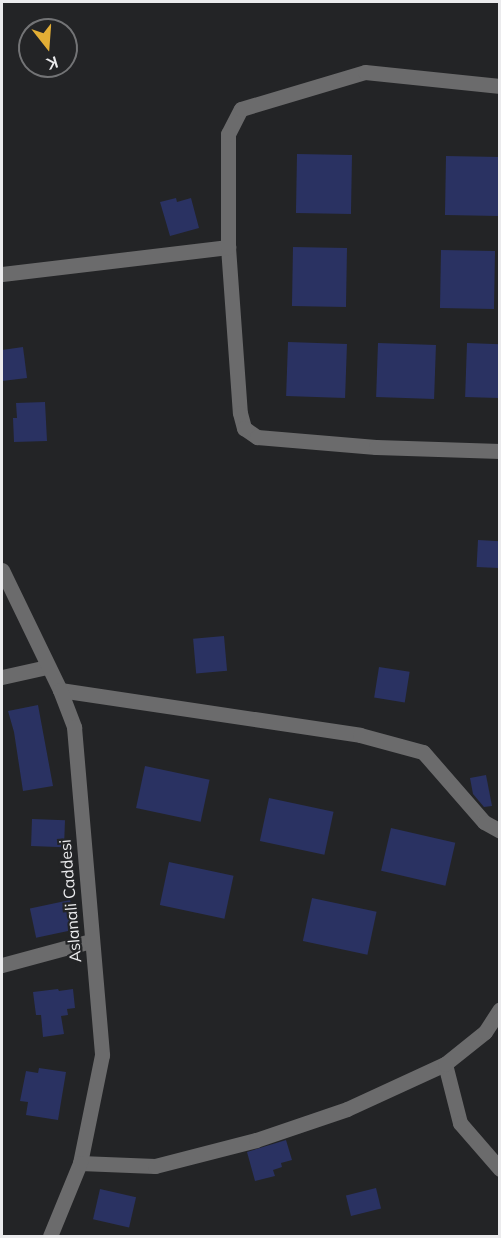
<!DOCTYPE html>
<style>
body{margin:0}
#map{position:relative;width:501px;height:1238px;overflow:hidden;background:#232426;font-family:Mulish,sans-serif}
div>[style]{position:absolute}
.building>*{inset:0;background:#2a3262;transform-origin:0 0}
.minor>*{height:15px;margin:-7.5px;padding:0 7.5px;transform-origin:7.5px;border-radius:7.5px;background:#6b6b6c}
.tertiary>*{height:15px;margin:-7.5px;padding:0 7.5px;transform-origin:7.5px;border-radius:7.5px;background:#6b6b6c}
span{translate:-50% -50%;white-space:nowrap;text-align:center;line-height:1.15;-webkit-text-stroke:4.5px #232426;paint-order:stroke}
.street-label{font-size:16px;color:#ebebed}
.frame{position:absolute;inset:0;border:3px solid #ebebed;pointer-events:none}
.north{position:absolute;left:18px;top:18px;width:60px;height:60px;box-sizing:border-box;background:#232426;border:2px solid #737476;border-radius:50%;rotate:163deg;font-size:16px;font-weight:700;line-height:24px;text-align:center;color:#ebebed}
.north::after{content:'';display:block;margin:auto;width:21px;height:27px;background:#e3ae35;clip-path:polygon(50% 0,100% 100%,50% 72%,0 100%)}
</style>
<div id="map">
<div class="building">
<div style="left:297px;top:154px;width:55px;height:59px;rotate:1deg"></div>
<div style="left:446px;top:156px;width:54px;height:59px;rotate:1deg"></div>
<div style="clip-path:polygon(176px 198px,177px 202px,191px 198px,199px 228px,170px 236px,160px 202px)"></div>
<div style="left:293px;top:247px;width:54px;height:59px;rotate:1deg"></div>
<div style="left:441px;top:250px;width:54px;height:58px;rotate:1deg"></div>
<div style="left:288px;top:342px;width:59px;height:54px;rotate:2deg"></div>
<div style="left:378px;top:343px;width:58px;height:54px;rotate:2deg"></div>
<div style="left:467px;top:343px;width:33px;height:54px;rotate:2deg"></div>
<div style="clip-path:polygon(23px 347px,27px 378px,2px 381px,2px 350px)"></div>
<div style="clip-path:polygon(45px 402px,47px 441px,14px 442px,13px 418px,17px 418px,16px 403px)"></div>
<div style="left:478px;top:540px;width:22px;height:27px;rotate:3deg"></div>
<div style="left:224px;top:636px;width:35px;height:31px;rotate:85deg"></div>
<div style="left:379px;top:667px;width:31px;height:31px;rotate:9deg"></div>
<div style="clip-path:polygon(38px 705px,53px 786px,23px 791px,14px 732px,8px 711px)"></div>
<div style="left:145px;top:766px;width:66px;height:43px;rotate:12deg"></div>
<div style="clip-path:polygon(486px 775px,492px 806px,484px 807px,473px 794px,470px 778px)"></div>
<div style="left:269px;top:798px;width:66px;height:44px;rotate:12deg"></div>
<div style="left:32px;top:819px;width:33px;height:27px;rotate:2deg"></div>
<div style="left:391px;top:828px;width:66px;height:44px;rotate:13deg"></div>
<div style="left:169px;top:862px;width:66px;height:44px;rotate:12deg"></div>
<div style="left:312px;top:898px;width:66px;height:44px;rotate:12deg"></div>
<div style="left:70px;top:900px;width:30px;height:41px;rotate:78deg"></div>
<div style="clip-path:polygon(58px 989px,59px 991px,73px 989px,75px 1008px,67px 1009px,68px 1015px,61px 1016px,64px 1034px,43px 1037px,41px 1015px,36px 1015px,33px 992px)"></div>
<div style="clip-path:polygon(39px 1068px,66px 1072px,58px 1120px,26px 1115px,28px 1102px,20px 1101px,26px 1071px,38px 1073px)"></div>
<div style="clip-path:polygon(286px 1140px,292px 1160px,281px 1163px,282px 1167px,273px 1170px,275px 1176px,255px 1181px,247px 1152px)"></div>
<div style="left:376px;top:1188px;width:21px;height:31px;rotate:76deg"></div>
<div style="left:100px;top:1189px;width:37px;height:31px;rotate:13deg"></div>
</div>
<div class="minor">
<div style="left:228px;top:247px;width:166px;rotate:85.9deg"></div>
<div style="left:240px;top:413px;width:16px;rotate:75deg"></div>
<div style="left:244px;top:428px;width:16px;rotate:35deg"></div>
<div style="left:257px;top:437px;width:119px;rotate:4.8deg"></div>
<div style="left:376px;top:447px;width:124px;rotate:1.8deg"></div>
<div style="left:2px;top:274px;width:228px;rotate:-6.8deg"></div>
<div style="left:228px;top:247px;width:113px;rotate:-90deg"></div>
<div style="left:228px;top:134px;width:28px;rotate:-63deg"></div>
<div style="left:241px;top:109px;width:129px;rotate:-16.6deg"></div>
<div style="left:365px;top:72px;width:136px;rotate:5.9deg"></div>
<div style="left:2px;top:677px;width:46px;rotate:-12.5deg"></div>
<div style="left:60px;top:690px;width:303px;rotate:8.5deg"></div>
<div style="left:360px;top:735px;width:65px;rotate:15.1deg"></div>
<div style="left:423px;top:752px;width:93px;rotate:48.9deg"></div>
<div style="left:484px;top:822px;width:18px;rotate:29deg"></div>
<div style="left:2px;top:965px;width:92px;rotate:-15.1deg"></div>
<div style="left:445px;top:1064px;width:61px;rotate:75.7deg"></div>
<div style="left:460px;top:1123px;width:61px;rotate:49deg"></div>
<div style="left:80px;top:1163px;width:75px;rotate:2.3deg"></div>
<div style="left:155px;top:1166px;width:104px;rotate:-14.4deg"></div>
<div style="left:256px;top:1140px;width:96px;rotate:-18.8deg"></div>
<div style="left:347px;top:1109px;width:108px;rotate:-24.7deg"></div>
<div style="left:445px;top:1064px;width:51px;rotate:-38.7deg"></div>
<div style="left:485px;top:1032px;width:27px;rotate:-57deg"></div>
</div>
<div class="tertiary">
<div style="left:2px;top:570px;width:133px;rotate:64.2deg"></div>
<div style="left:60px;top:690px;width:40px;rotate:69deg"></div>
<div style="left:74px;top:727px;width:329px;rotate:85.1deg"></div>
<div style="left:102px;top:1055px;width:110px;rotate:101.5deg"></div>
<div style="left:80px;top:1163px;width:79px;rotate:112.3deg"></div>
</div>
<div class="street-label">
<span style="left:70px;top:901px;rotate:-95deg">Aslanali Caddesi</span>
</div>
<div class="frame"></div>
<div class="north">K</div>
</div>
